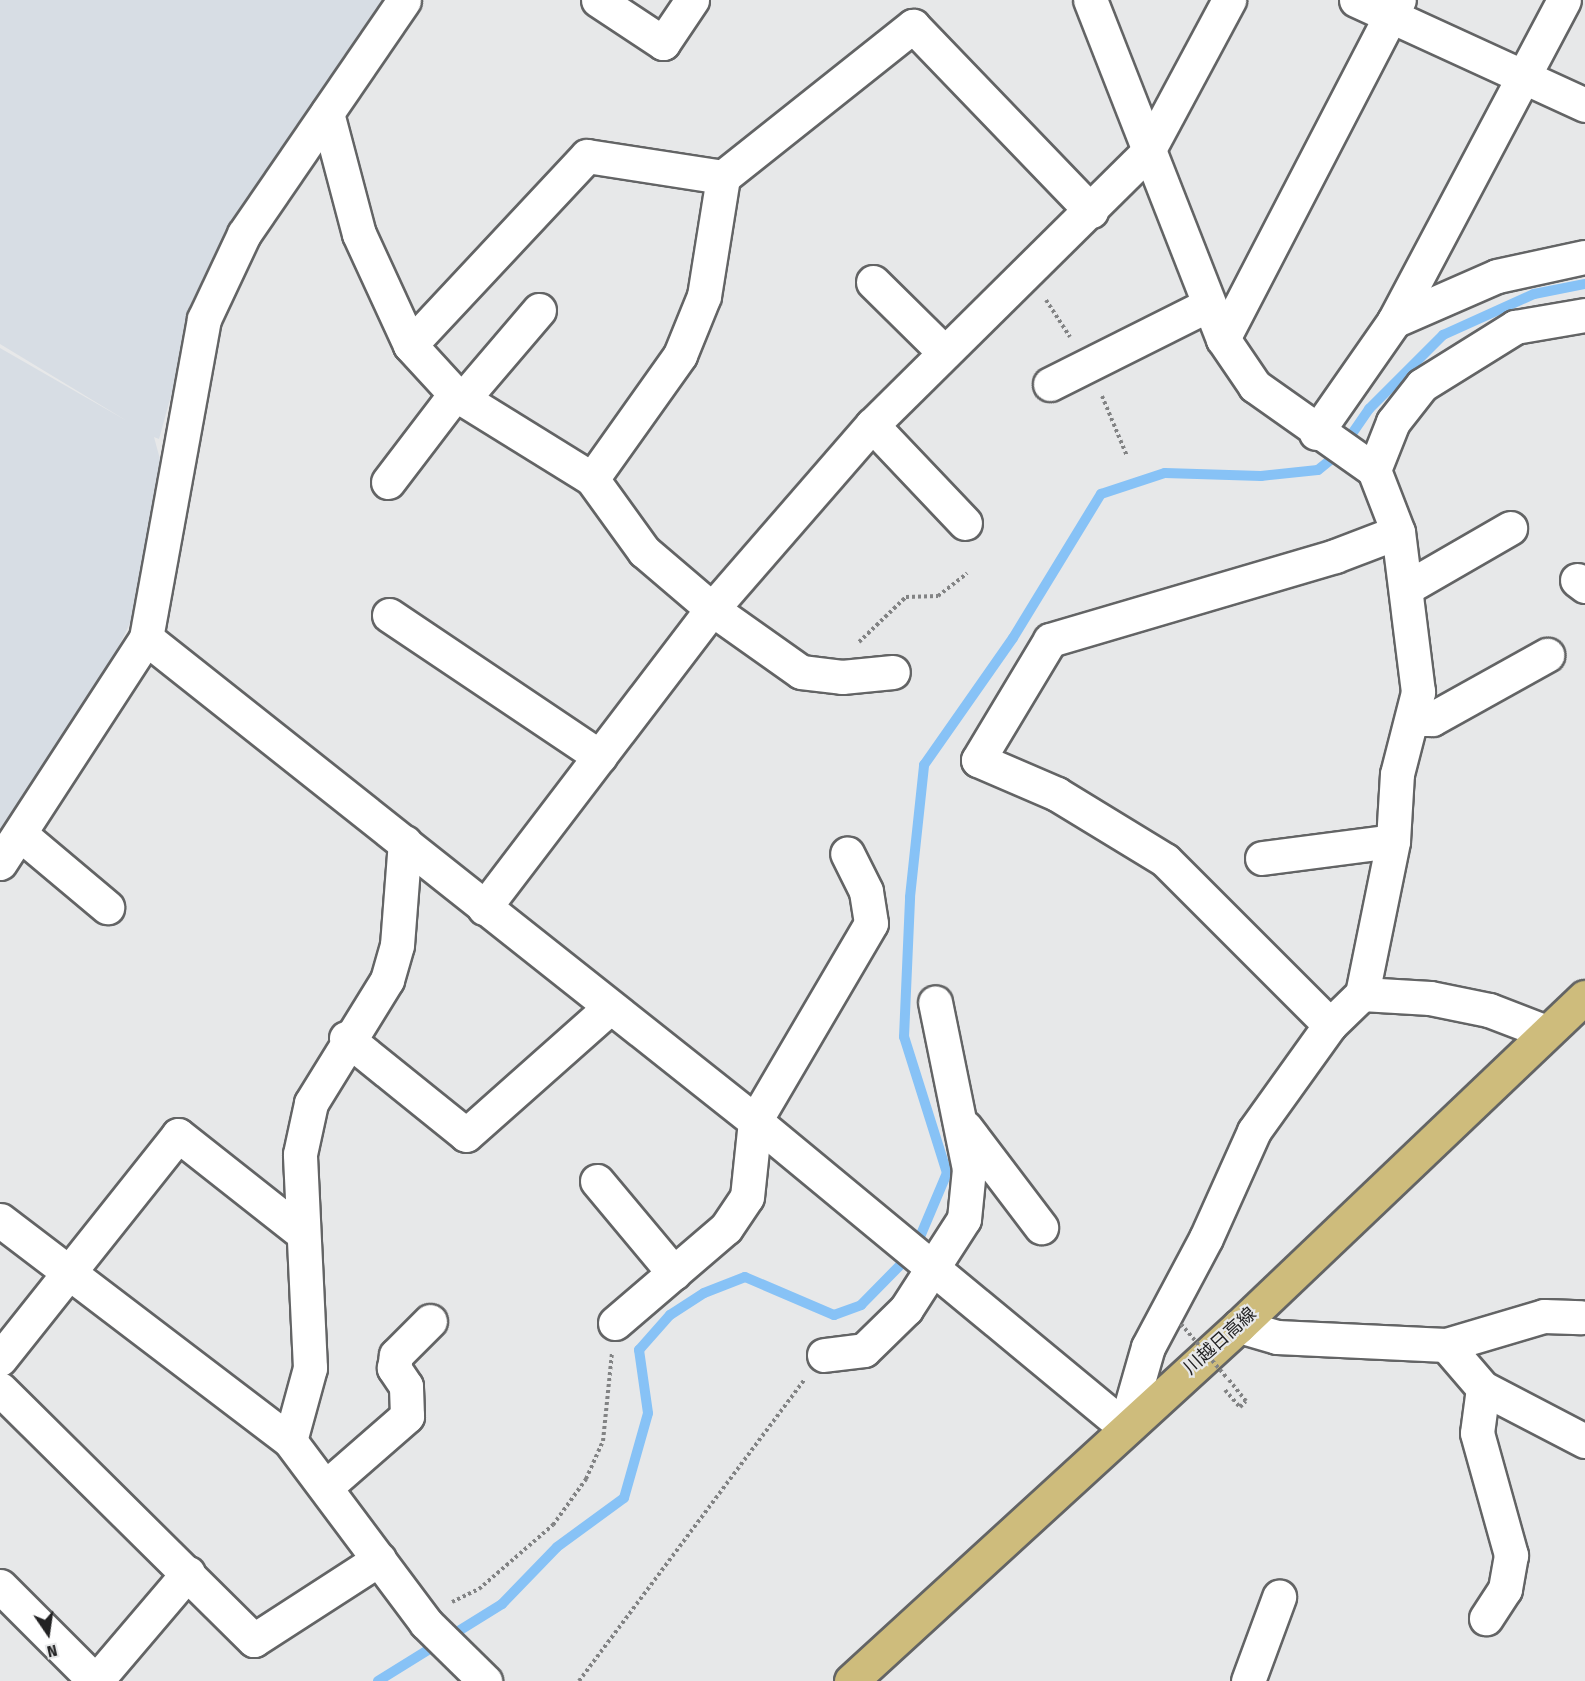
<!DOCTYPE html>
<meta charset="utf-8">
<style>
body{margin:0}
#map{position:relative;width:1585px;height:1681px;overflow:hidden;background:#e7e8e9;font-family:"Fira Sans Condensed","Noto Sans JP",sans-serif}
div>[style]{position:absolute}
.built>*{inset:0;background:#d7dde4}
.stream>*{height:10px;margin:-5px;padding:0 5px;transform-origin:5px;border-radius:5px;background:#87c2f6}
.path>*{height:4px;margin-top:-2px;transform-origin:0;background:repeating-linear-gradient(90deg,#828384 0 3px,transparent 0 6px)}
.roads{filter:drop-shadow(2px 0 #636465) drop-shadow(-2px 0 #636465) drop-shadow(0 2px #636465) drop-shadow(0 -2px #636465)}
.minor>*{height:33px;margin:-16.5px;padding:0 16.5px;transform-origin:16.5px;border-radius:16.5px;background:#fff}
.major>*{height:33px;margin:-16.5px;padding:0 16.5px;transform-origin:16.5px;border-radius:16.5px;background:#cebc7c}
.path-bridge>*{height:4px;margin-top:-2px;transform-origin:0;background:repeating-linear-gradient(90deg,#828384 0 3px,transparent 0 6px)}
span{translate:-50% -50%;white-space:nowrap;text-align:center;line-height:1.15;-webkit-text-stroke:4.5px #e7e8e9;paint-order:stroke}
.street-label{font-size:18px;color:#222223}
.north{position:absolute;left:18px;top:1603px;width:60px;height:60px;-webkit-text-stroke:4px #e7e8e9;paint-order:stroke;rotate:167deg;font-size:16px;font-weight:700;line-height:24px;text-align:center;color:#222223}
.north::after{content:'';display:block;margin:auto;width:21px;height:27px;background:#222223;clip-path:polygon(50% 0,100% 100%,50% 72%,0 100%)}
</style>
<div id="map">
<div class="built">
<div style="clip-path:polygon(0 0,386px 0,195px 309px,159px 439px,154px 437px,161px 463px,141px 600px,105px 675px,0 837px,0 348px,127px 421px,0 344px)"></div>
</div>
<div class="stream">
<div style="left:378px;top:1681px;width:146px;rotate:-31.8deg"></div>
<div style="left:502px;top:1604px;width:79px;rotate:-46deg"></div>
<div style="left:557px;top:1547px;width:83px;rotate:-36.2deg"></div>
<div style="left:624px;top:1498px;width:88px;rotate:-74.2deg"></div>
<div style="left:648px;top:1413px;width:64px;rotate:-98.1deg"></div>
<div style="left:639px;top:1350px;width:47px;rotate:-48.5deg"></div>
<div style="left:670px;top:1315px;width:40px;rotate:-32.9deg"></div>
<div style="left:704px;top:1293px;width:44px;rotate:-21.3deg"></div>
<div style="left:745px;top:1277px;width:97px;rotate:23.1deg"></div>
<div style="left:834px;top:1315px;width:29px;rotate:-20deg"></div>
<div style="left:861px;top:1305px;width:76px;rotate:-45.5deg"></div>
<div style="left:914px;top:1251px;width:85px;rotate:-67.1deg"></div>
<div style="left:947px;top:1173px;width:143px;rotate:-107.5deg"></div>
<div style="left:904px;top:1037px;width:140px;rotate:-87.5deg"></div>
<div style="left:910px;top:897px;width:133px;rotate:-83.9deg"></div>
<div style="left:924px;top:765px;width:155px;rotate:-55deg"></div>
<div style="left:1013px;top:638px;width:169px;rotate:-58.6deg"></div>
<div style="left:1101px;top:494px;width:67px;rotate:-18.2deg"></div>
<div style="left:1165px;top:473px;width:96px;rotate:1.8deg"></div>
<div style="left:1261px;top:476px;width:57px;rotate:-6deg"></div>
<div style="left:1318px;top:470px;width:26px;rotate:-39deg"></div>
<div style="left:1338px;top:454px;width:55px;rotate:-55.4deg"></div>
<div style="left:1369px;top:409px;width:105px;rotate:-45deg"></div>
<div style="left:1443px;top:335px;width:100px;rotate:-24.3deg"></div>
<div style="left:1534px;top:294px;width:52px;rotate:-11.1deg"></div>
</div>
<div class="path">
<div style="left:1046px;top:300px;width:44px;rotate:57deg"></div>
<div style="left:1102px;top:396px;width:65px;rotate:67.4deg"></div>
<div style="left:859px;top:642px;width:65px;rotate:-43.8deg"></div>
<div style="left:906px;top:597px;width:32px;rotate:-2deg"></div>
<div style="left:938px;top:596px;width:37px;rotate:-38deg"></div>
<div style="left:1225px;top:1390px;width:23px;rotate:49deg"></div>
<div style="left:1240px;top:1407px;width:8px;rotate:-45deg"></div>
<div style="left:1246px;top:1401px;width:27px;rotate:-129deg"></div>
<div style="left:452px;top:1602px;width:30px;rotate:-26deg"></div>
<div style="left:479px;top:1589px;width:98px;rotate:-40.9deg"></div>
<div style="left:553px;top:1525px;width:57px;rotate:-54.3deg"></div>
<div style="left:586px;top:1479px;width:42px;rotate:-65.9deg"></div>
<div style="left:603px;top:1441px;width:88px;rotate:-84.2deg"></div>
<div style="left:579px;top:1681px;width:377px;rotate:-53.2deg"></div>
</div>
<div class="roads">
<div class="minor">
<div style="left:598px;top:0;width:78px;rotate:33.5deg"></div>
<div style="left:663px;top:43px;width:52px;rotate:-56deg"></div>
<div style="left:1356px;top:0;width:252px;rotate:24.6deg"></div>
<div style="left:327px;top:113px;width:125px;rotate:75.2deg"></div>
<div style="left:359px;top:234px;width:122px;rotate:65.3deg"></div>
<div style="left:410px;top:345px;width:67px;rotate:47.4deg"></div>
<div style="left:455px;top:394px;width:161px;rotate:31.8deg"></div>
<div style="left:592px;top:479px;width:89px;rotate:54.2deg"></div>
<div style="left:644px;top:551px;width:89px;rotate:40.5deg"></div>
<div style="left:712px;top:609px;width:109px;rotate:35.3deg"></div>
<div style="left:801px;top:672px;width:41px;rotate:7deg"></div>
<div style="left:842px;top:677px;width:51px;rotate:-5.6deg"></div>
<div style="left:873px;top:282px;width:100px;rotate:44.6deg"></div>
<div style="left:1394px;top:321px;width:363px;rotate:-62.1deg"></div>
<div style="left:1223px;top:339px;width:382px;rotate:-62.6deg"></div>
<div style="left:410px;top:345px;width:259px;rotate:-46.9deg"></div>
<div style="left:587px;top:156px;width:138px;rotate:8.8deg"></div>
<div style="left:1050px;top:384px;width:174px;rotate:-26.6deg"></div>
<div style="left:463px;top:399px;width:117px;rotate:-49.5deg"></div>
<div style="left:872px;top:425px;width:135px;rotate:46.5deg"></div>
<div style="left:1316px;top:433px;width:136px;rotate:-55.1deg"></div>
<div style="left:1394px;top:321px;width:112px;rotate:-23.6deg"></div>
<div style="left:1497px;top:276px;width:90px;rotate:-12.2deg"></div>
<div style="left:1374px;top:470px;width:52px;rotate:-68.4deg"></div>
<div style="left:1393px;top:422px;width:47px;rotate:-51.9deg"></div>
<div style="left:1422px;top:385px;width:110px;rotate:-31.9deg"></div>
<div style="left:1515px;top:327px;width:71px;rotate:-9.7deg"></div>
<div style="left:592px;top:479px;width:152px;rotate:-54.6deg"></div>
<div style="left:680px;top:355px;width:64px;rotate:-67.9deg"></div>
<div style="left:704px;top:296px;width:121px;rotate:-80.9deg"></div>
<div style="left:723px;top:177px;width:243px;rotate:-38.5deg"></div>
<div style="left:913px;top:26px;width:257px;rotate:46.1deg"></div>
<div style="left:388px;top:482px;width:111px;rotate:-52.7deg"></div>
<div style="left:1577px;top:580px;width:10px;rotate:37deg"></div>
<div style="left:1408px;top:587px;width:118px;rotate:-30deg"></div>
<div style="left:389px;top:615px;width:254px;rotate:33.9deg"></div>
<div style="left:146px;top:638px;width:777px;rotate:38.42deg"></div>
<div style="left:755px;top:1121px;width:480px;rotate:39.6deg"></div>
<div style="left:1125px;top:1427px;width:83px;rotate:-74deg"></div>
<div style="left:1148px;top:1347px;width:123px;rotate:-62deg"></div>
<div style="left:1206px;top:1238px;width:117px;rotate:-65.8deg"></div>
<div style="left:1254px;top:1131px;width:130px;rotate:-54.4deg"></div>
<div style="left:1330px;top:1025px;width:45px;rotate:-44.1deg"></div>
<div style="left:1362px;top:994px;width:156px;rotate:-78.5deg"></div>
<div style="left:1393px;top:841px;width:67px;rotate:-86.6deg"></div>
<div style="left:1397px;top:774px;width:85px;rotate:-75.6deg"></div>
<div style="left:1418px;top:692px;width:161px;rotate:-97.1deg"></div>
<div style="left:1398px;top:532px;width:66px;rotate:-111.2deg"></div>
<div style="left:1374px;top:470px;width:146px;rotate:-144.8deg"></div>
<div style="left:1255px;top:386px;width:57px;rotate:-124.2deg"></div>
<div style="left:1223px;top:339px;width:364px;rotate:-111.4deg"></div>
<div style="left:1414px;top:719px;width:18px"></div>
<div style="left:1432px;top:719px;width:132px;rotate:-29.1deg"></div>
<div style="left:20px;top:834px;width:114px;rotate:40deg"></div>
<div style="left:1262px;top:858px;width:132px;rotate:-7.4deg"></div>
<div style="left:0;top:863px;width:268px;rotate:-57deg"></div>
<div style="left:146px;top:638px;width:324px;rotate:-79.7deg"></div>
<div style="left:204px;top:319px;width:94px;rotate:-64.8deg"></div>
<div style="left:244px;top:234px;width:283px;rotate:-55.6deg"></div>
<div style="left:484px;top:908px;width:376px;rotate:-52.7deg"></div>
<div style="left:712px;top:609px;width:244px;rotate:-49deg"></div>
<div style="left:872px;top:425px;width:387px;rotate:-44.7deg"></div>
<div style="left:1147px;top:153px;width:174px;rotate:-61.8deg"></div>
<div style="left:1362px;top:994px;width:68px;rotate:3.4deg"></div>
<div style="left:1430px;top:998px;width:60px;rotate:11.5deg"></div>
<div style="left:1489px;top:1010px;width:61px;rotate:21.1deg"></div>
<div style="left:1330px;top:1025px;width:233px;rotate:-135deg"></div>
<div style="left:1165px;top:860px;width:127px;rotate:-148.6deg"></div>
<div style="left:1057px;top:794px;width:86px;rotate:-156.7deg"></div>
<div style="left:978px;top:760px;width:140px;rotate:-59deg"></div>
<div style="left:1050px;top:640px;width:297px;rotate:-16.4deg"></div>
<div style="left:1335px;top:556px;width:67px;rotate:-20.9deg"></div>
<div style="left:346px;top:1038px;width:154px;rotate:38.9deg"></div>
<div style="left:466px;top:1135px;width:190px;rotate:-41.6deg"></div>
<div style="left:965px;top:1127px;width:126px;rotate:52.8deg"></div>
<div style="left:597px;top:1181px;width:120px;rotate:50.1deg"></div>
<div style="left:0;top:1220px;width:365px;rotate:37.3deg"></div>
<div style="left:290px;top:1441px;width:227px;rotate:53.2deg"></div>
<div style="left:426px;top:1623px;width:83px;rotate:44.5deg"></div>
<div style="left:615px;top:1323px;width:146px;rotate:-40.6deg"></div>
<div style="left:726px;top:1228px;width:37px;rotate:-56deg"></div>
<div style="left:747px;top:1197px;width:76px;rotate:-84deg"></div>
<div style="left:755px;top:1121px;width:229px;rotate:-59.6deg"></div>
<div style="left:871px;top:923px;width:32px;rotate:-99deg"></div>
<div style="left:866px;top:891px;width:42px;rotate:-116.6deg"></div>
<div style="left:1239px;top:1326px;width:40px;rotate:16deg"></div>
<div style="left:1277px;top:1337px;width:169px;rotate:2.7deg"></div>
<div style="left:1446px;top:1345px;width:57px;rotate:49.3deg"></div>
<div style="left:1483px;top:1388px;width:115px;rotate:27.5deg"></div>
<div style="left:1446px;top:1345px;width:102px;rotate:-16.5deg"></div>
<div style="left:1544px;top:1316px;width:37px;rotate:2deg"></div>
<div style="left:824px;top:1355px;width:40px;rotate:-7.1deg"></div>
<div style="left:864px;top:1350px;width:59px;rotate:-44.3deg"></div>
<div style="left:906px;top:1309px;width:107px;rotate:-57.2deg"></div>
<div style="left:964px;top:1219px;width:50px;rotate:-84.3deg"></div>
<div style="left:969px;top:1169px;width:170px;rotate:-101.5deg"></div>
<div style="left:0;top:1359px;width:286px;rotate:-51.5deg"></div>
<div style="left:178px;top:1135px;width:158px;rotate:38.3deg"></div>
<div style="left:1483px;top:1388px;width:45px;rotate:97.6deg"></div>
<div style="left:1477px;top:1433px;width:127px;rotate:74.4deg"></div>
<div style="left:1511px;top:1555px;width:35px;rotate:100deg"></div>
<div style="left:1505px;top:1589px;width:35px;rotate:123deg"></div>
<div style="left:0;top:1389px;width:357px;rotate:44.7deg"></div>
<div style="left:254px;top:1640px;width:149px;rotate:-32.9deg"></div>
<div style="left:290px;top:1441px;width:76px;rotate:-74.7deg"></div>
<div style="left:310px;top:1368px;width:214px;rotate:-92.7deg"></div>
<div style="left:300px;top:1154px;width:52px;rotate:-77.8deg"></div>
<div style="left:311px;top:1103px;width:145px;rotate:-58.3deg"></div>
<div style="left:387px;top:980px;width:36px;rotate:-74deg"></div>
<div style="left:397px;top:945px;width:103px;rotate:-85.6deg"></div>
<div style="left:328px;top:1485px;width:105px;rotate:-41.1deg"></div>
<div style="left:407px;top:1416px;width:30px;rotate:-92deg"></div>
<div style="left:406px;top:1386px;width:22px;rotate:-124deg"></div>
<div style="left:394px;top:1368px;width:13px;rotate:-81deg"></div>
<div style="left:396px;top:1355px;width:48px;rotate:-45deg"></div>
<div style="left:0;top:1586px;width:134px;rotate:45deg"></div>
<div style="left:96px;top:1681px;width:142px;rotate:-49.6deg"></div>
<div style="left:1248px;top:1681px;width:90px;rotate:-69.7deg"></div>
</div>
<div class="major">
<div style="left:851px;top:1681px;width:526px;rotate:-42.46deg"></div>
<div style="left:1239px;top:1326px;width:477px;rotate:-43.6deg"></div>
</div>
</div>
<div class="path-bridge">
<div style="left:1181px;top:1324px;width:71px;rotate:49.6deg"></div>
</div>
<div class="street-label">
<span style="left:1220px;top:1341px;rotate:-42deg">川越日高線</span>
</div>
<div class="north">N</div>
</div>
